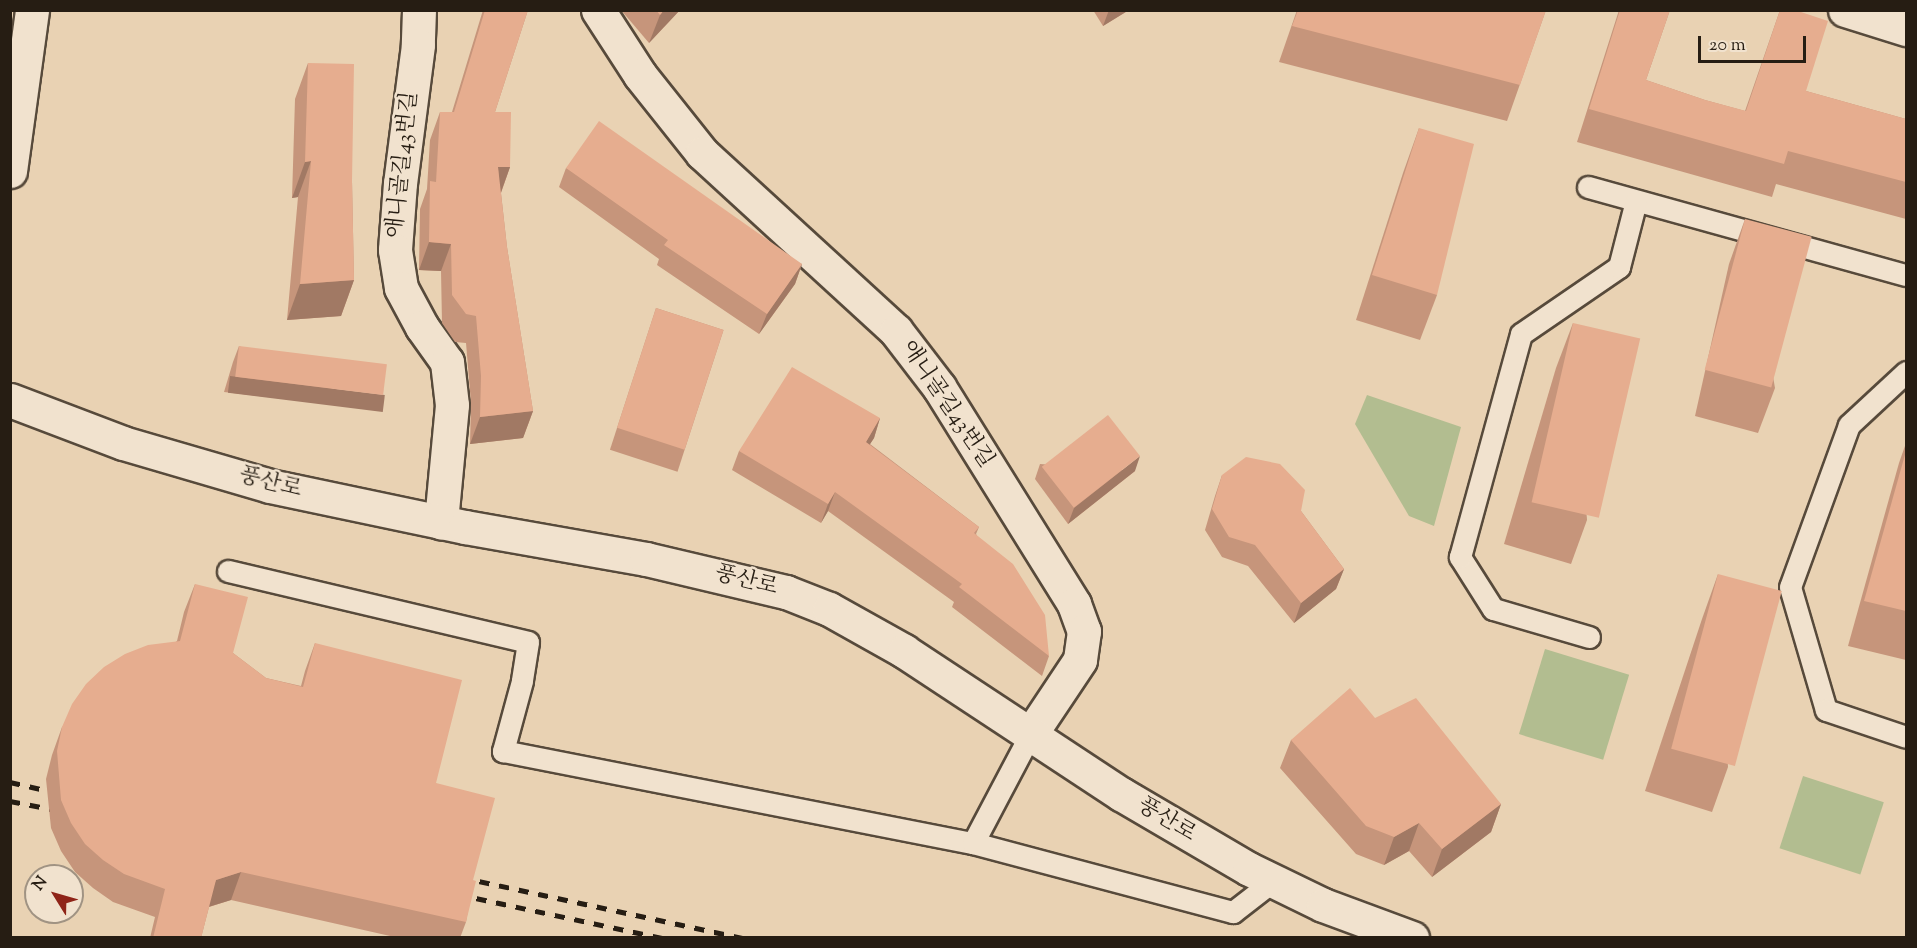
<!DOCTYPE html>
<meta charset="utf-8">
<style>
body{margin:0}
#map{position:relative;width:1917px;height:948px;overflow:hidden;background:#e9d2b3;font-family:"Sorts Mill Goudy","Noto Serif KR",serif}
div>[style]{position:absolute}
.green>*{inset:0;background:#b2bd90;transform-origin:0 0}
.roads{filter:drop-shadow(2px 0 #574a3b) drop-shadow(-2px 0 #574a3b) drop-shadow(0 2px #574a3b) drop-shadow(0 -2px #574a3b)}
.lane>*{height:21px;margin:-10.5px;padding:0 10.5px;transform-origin:10.5px;border-radius:10.5px;background:#f1e2ce}
.street>*{height:33px;margin:-16.5px;padding:0 16.5px;transform-origin:16.5px;border-radius:16.5px;background:#f1e2ce}
.secondary>*{height:33px;margin:-16.5px;padding:0 16.5px;transform-origin:16.5px;border-radius:16.5px;background:#f1e2ce}
.rail>*{height:4.5px;margin-top:-2.25px;transform-origin:0;background:repeating-linear-gradient(90deg,#261d13 0 10px,transparent 0 20px)}
.wall>*{inset:0;background:#c6957b;transform-origin:0 0}
.shaded-wall>*{inset:0;background:#a17964;transform-origin:0 0}
.building>*{inset:0;background:#e6ad8f;transform-origin:0 0}
span{translate:-50% -50%;white-space:nowrap;text-align:center;line-height:1.15;-webkit-text-stroke:5px #f1e2ce;paint-order:stroke}
.street-label{font-size:22px;color:#261d13}
.frame{position:absolute;inset:0;border:12px solid #261d13;pointer-events:none}
.north{position:absolute;left:24px;top:864px;width:60px;height:60px;box-sizing:border-box;background:#f1e2ce;border:2px solid #a09383;border-radius:50%;rotate:307deg;font-size:16px;font-weight:700;line-height:24px;text-align:center;color:#261d13}
.north::after{content:'';display:block;margin:auto;width:21px;height:27px;background:#8f2418;clip-path:polygon(50% 0,100% 100%,50% 72%,0 100%)}
.scale{position:absolute;left:1698px;top:36px;width:108px;height:27px;box-sizing:border-box;border:3px solid #261d13;border-top:0;padding-left:8px;font-size:18px;line-height:21px;white-space:nowrap;color:#261d13;-webkit-text-stroke:4px #f1e2ce;paint-order:stroke}
</style>
<div id="map">
<div class="green">
<div style="clip-path:polygon(1367px 395px,1461px 427px,1434px 526px,1409px 516px,1355px 424px)"></div>
<div style="left:1545px;top:649px;width:88px;height:89px;rotate:17deg"></div>
<div style="left:1803px;top:776px;width:85px;height:76px;rotate:18deg"></div>
</div>
<div class="roads">
<div class="lane">
<div style="left:1588px;top:187px;width:330px;rotate:15.5deg"></div>
<div style="left:1906px;top:372px;width:78px;rotate:137.1deg"></div>
<div style="left:1849px;top:425px;width:172px;rotate:110deg"></div>
<div style="left:1790px;top:587px;width:128px;rotate:73.7deg"></div>
<div style="left:1826px;top:710px;width:84px;rotate:18.6deg"></div>
<div style="left:228px;top:571px;width:308px;rotate:13.3deg"></div>
<div style="left:528px;top:642px;width:39px;rotate:99deg"></div>
<div style="left:522px;top:681px;width:73px;rotate:105.2deg"></div>
<div style="left:503px;top:751px;width:479px;rotate:11.1deg"></div>
<div style="left:973px;top:843px;width:122px;rotate:-62.2deg"></div>
<div style="left:1589px;top:637px;width:100px;rotate:-163.7deg"></div>
<div style="left:1493px;top:609px;width:62px;rotate:-122.4deg"></div>
<div style="left:1460px;top:557px;width:231px;rotate:-74.7deg"></div>
<div style="left:1521px;top:334px;width:119px;rotate:-34.4deg"></div>
<div style="left:1619px;top:267px;width:68px;rotate:-75.6deg"></div>
<div style="left:973px;top:843px;width:269px;rotate:14.9deg"></div>
<div style="left:1233px;top:912px;width:51px;rotate:-37.8deg"></div>
</div>
<div class="street">
<div style="left:419px;top:10px;width:35px;rotate:92deg"></div>
<div style="left:418px;top:45px;width:139px;rotate:97.4deg"></div>
<div style="left:400px;top:183px;width:67px;rotate:94.3deg"></div>
<div style="left:395px;top:250px;width:38px;rotate:81deg"></div>
<div style="left:401px;top:288px;width:44px;rotate:61.7deg"></div>
<div style="left:422px;top:327px;width:43px;rotate:54.5deg"></div>
<div style="left:447px;top:362px;width:43px;rotate:83.4deg"></div>
<div style="left:452px;top:405px;width:118px;rotate:95.4deg"></div>
<div style="left:598px;top:10px;width:77px;rotate:57.1deg"></div>
<div style="left:640px;top:75px;width:100px;rotate:51.5deg"></div>
<div style="left:702px;top:153px;width:263px;rotate:42.5deg"></div>
<div style="left:896px;top:331px;width:71px;rotate:52.5deg"></div>
<div style="left:939px;top:387px;width:256px;rotate:58.1deg"></div>
<div style="left:1074px;top:604px;width:29px;rotate:70deg"></div>
<div style="left:1084px;top:631px;width:29px;rotate:98deg"></div>
<div style="left:1080px;top:660px;width:90px;rotate:123.7deg"></div>
<div style="left:1845px;top:10px;width:64px;rotate:17.3deg"></div>
</div>
<div class="secondary">
<div style="left:10px;top:171px;width:162px;rotate:-82.2deg"></div>
<div style="left:10px;top:400px;width:121px;rotate:20.8deg"></div>
<div style="left:123px;top:443px;width:153px;rotate:16.3deg"></div>
<div style="left:270px;top:486px;width:199px;rotate:11.9deg"></div>
<div style="left:465px;top:527px;width:184px;rotate:10deg"></div>
<div style="left:646px;top:559px;width:144px;rotate:13.3deg"></div>
<div style="left:786px;top:592px;width:46px;rotate:21.6deg"></div>
<div style="left:829px;top:609px;width:86px;rotate:29.2deg"></div>
<div style="left:904px;top:651px;width:260px;rotate:33.4deg"></div>
<div style="left:1121px;top:794px;width:148px;rotate:30.4deg"></div>
<div style="left:1249px;top:869px;width:82px;rotate:25.9deg"></div>
<div style="left:1323px;top:905px;width:95px;rotate:20.3deg"></div>
</div>
</div>
<div class="rail">
<div style="left:10px;top:782px;width:54px;rotate:12.8deg"></div>
<div style="left:10px;top:801px;width:58px;rotate:10.9deg"></div>
<div style="left:460px;top:877px;width:289px;rotate:12.2deg"></div>
<div style="left:457px;top:894px;width:211px;rotate:12.1deg"></div>
</div>
<div class="wall">
<div style="clip-path:polygon(483px 10px,528px 10px,495px 112px,510px 167px,501px 193px,507px 247px,533px 411px,523px 438px,470px 444px,471px 403px,466px 343px,455px 342px,442px 323px,441px 271px,419px 270px,420px 209px,427px 189px,430px 140px,440px 112px,452px 112px)"></div>
<div style="clip-path:polygon(621px 10px,680px 10px,649px 43px)"></div>
<div style="clip-path:polygon(1093px 10px,1129px 10px,1103px 26px)"></div>
<div style="clip-path:polygon(1297px 10px,1546px 10px,1507px 121px,1279px 62px)"></div>
<div style="clip-path:polygon(1619px 10px,1670px 10px,1646px 80px,1705px 100px,1745px 111px,1780px 10px,1806px 91px,1906px 119px,1906px 219px,1776px 184px,1772px 197px,1577px 142px)"></div>
<div style="clip-path:polygon(308px 63px,352px 181px,354px 280px,341px 316px,287px 320px,298px 197px,292px 198px,295px 99px)"></div>
<div style="clip-path:polygon(1419px 128px,1437px 295px,1420px 340px,1356px 320px,1403px 173px)"></div>
<div style="clip-path:polygon(566px 168px,802px 264px,795px 284px,759px 334px,657px 265px,659px 259px,559px 187px)"></div>
<div style="clip-path:polygon(1745px 219px,1775px 388px,1758px 433px,1695px 416px,1729px 264px)"></div>
<div style="left:656px;top:308px;width:71px;height:149px;rotate:18deg"></div>
<div style="clip-path:polygon(1573px 323px,1587px 520px,1571px 564px,1504px 544px,1556px 368px)"></div>
<div style="clip-path:polygon(239px 346px,379px 410px,224px 392px,233px 362px)"></div>
<div style="clip-path:polygon(880px 418px,874px 438px,870px 444px,979px 527px,976px 534px,1049px 656px,1042px 676px,952px 607px,954px 602px,828px 511px,821px 523px,732px 470px,739px 451px)"></div>
<div style="clip-path:polygon(1906px 443px,1906px 660px,1848px 646px,1899px 463px)"></div>
<div style="clip-path:polygon(1040px 464px,1135px 471px,1068px 524px,1035px 479px)"></div>
<div style="clip-path:polygon(1222px 475px,1301px 511px,1344px 569px,1336px 589px,1294px 623px,1248px 566px,1222px 557px,1205px 530px,1215px 496px)"></div>
<div style="clip-path:polygon(1718px 574px,1728px 767px,1712px 812px,1645px 791px,1702px 619px)"></div>
<div style="clip-path:polygon(195px 584px,233px 653px,266px 678px,301px 686px,305px 671px,315px 643px,436px 783px,473px 880px,466px 922px,460px 938px,399px 938px,231px 900px,209px 907px,201px 938px,150px 938px,155px 917px,113px 902px,93px 888px,75px 872px,61px 851px,51px 828px,46px 779px,52px 755px,62px 727px,177px 641px,184px 612px)"></div>
<div style="clip-path:polygon(1375px 718px,1501px 804px,1491px 832px,1432px 877px,1409px 851px,1384px 865px,1356px 854px,1280px 768px,1291px 740px)"></div>
</div>
<div class="shaded-wall">
<div style="clip-path:polygon(664px 10px,680px 10px,649px 43px,660px 15px)"></div>
<div style="clip-path:polygon(1109px 10px,1129px 10px,1103px 26px)"></div>
<div style="clip-path:polygon(311px 161px,298px 197px,292px 198px,305px 162px)"></div>
<div style="clip-path:polygon(498px 167px,510px 167px,500px 195px)"></div>
<div style="clip-path:polygon(429px 242px,451px 244px,441px 271px,419px 270px)"></div>
<div style="clip-path:polygon(802px 264px,795px 284px,759px 334px,767px 314px)"></div>
<div style="clip-path:polygon(354px 280px,341px 316px,287px 320px,300px 284px)"></div>
<div style="left:230px;top:376px;width:156px;height:17px;rotate:7deg"></div>
<div style="clip-path:polygon(533px 411px,523px 438px,470px 444px,480px 417px)"></div>
<div style="clip-path:polygon(880px 418px,874px 438px,859px 461px,866px 442px)"></div>
<div style="clip-path:polygon(1140px 456px,1135px 471px,1068px 524px,1074px 508px)"></div>
<div style="clip-path:polygon(835px 492px,828px 511px,821px 523px,828px 504px)"></div>
<div style="clip-path:polygon(1344px 569px,1336px 589px,1294px 623px,1301px 603px)"></div>
<div style="clip-path:polygon(1501px 804px,1491px 832px,1432px 877px,1442px 849px)"></div>
<div style="clip-path:polygon(1419px 823px,1409px 851px,1384px 865px,1394px 837px)"></div>
<div style="clip-path:polygon(241px 872px,231px 900px,205px 908px,216px 880px)"></div>
</div>
<div class="building">
<div style="clip-path:polygon(485px 10px,528px 10px,495px 112px,511px 112px,510px 167px,498px 167px,507px 247px,533px 411px,480px 417px,481px 376px,476px 316px,466px 314px,452px 295px,451px 244px,429px 242px,430px 181px,436px 182px,440px 112px,454px 112px)"></div>
<div style="clip-path:polygon(656px 10px,664px 10px,660px 15px)"></div>
<div style="clip-path:polygon(1298px 10px,1546px 10px,1520px 85px,1292px 26px)"></div>
<div style="clip-path:polygon(1620px 10px,1670px 10px,1646px 80px,1705px 100px,1746px 111px,1780px 10px,1795px 10px,1828px 21px,1806px 91px,1906px 119px,1906px 182px,1788px 151px,1784px 164px,1589px 109px)"></div>
<div style="clip-path:polygon(308px 63px,354px 64px,352px 181px,354px 280px,300px 284px,311px 161px,305px 162px)"></div>
<div style="clip-path:polygon(599px 121px,802px 264px,767px 314px,664px 245px,668px 240px,566px 168px)"></div>
<div style="clip-path:polygon(1419px 128px,1474px 144px,1437px 295px,1372px 275px)"></div>
<div style="left:1745px;top:219px;width:69px;height:156px;rotate:15deg"></div>
<div style="left:656px;top:308px;width:71px;height:126px;rotate:18deg"></div>
<div style="left:1573px;top:323px;width:69px;height:184px;rotate:13deg"></div>
<div style="left:239px;top:346px;width:149px;height:31px;rotate:7deg"></div>
<div style="clip-path:polygon(792px 367px,880px 418px,866px 442px,979px 527px,974px 533px,1013px 564px,1045px 615px,1049px 656px,959px 587px,962px 584px,835px 492px,828px 504px,739px 451px)"></div>
<div style="left:1108px;top:415px;width:52px;height:84px;rotate:52deg"></div>
<div style="clip-path:polygon(1906px 451px,1906px 611px,1864px 601px)"></div>
<div style="clip-path:polygon(1246px 457px,1280px 464px,1305px 490px,1301px 511px,1344px 569px,1301px 603px,1255px 545px,1229px 537px,1212px 509px,1222px 475px)"></div>
<div style="left:1718px;top:574px;width:66px;height:181px;rotate:15deg"></div>
<div style="clip-path:polygon(195px 584px,248px 597px,233px 653px,266px 678px,303px 687px,315px 643px,462px 680px,436px 783px,495px 798px,473px 880px,476px 881px,466px 922px,241px 872px,216px 880px,201px 938px,153px 938px,165px 889px,124px 874px,103px 860px,85px 844px,71px 823px,61px 800px,57px 751px,62px 727px,72px 704px,86px 684px,104px 667px,125px 654px,148px 645px,180px 641px)"></div>
<div style="clip-path:polygon(1350px 688px,1375px 718px,1416px 698px,1501px 804px,1442px 849px,1419px 823px,1394px 837px,1366px 826px,1291px 740px)"></div>
</div>
<div class="street-label">
<span style="left:404px;top:165px;rotate:-84deg">애니골길43번길</span>
<span style="left:946px;top:405px;rotate:56deg">애니골길43번길</span>
<span style="left:270px;top:484px;rotate:14deg">풍산로</span>
<span style="left:746px;top:582px;rotate:14deg">풍산로</span>
<span style="left:1166px;top:821px;rotate:31deg">풍산로</span>
</div>
<div class="frame"></div>
<div class="north">N</div>
<div class="scale">20 m</div>
</div>
